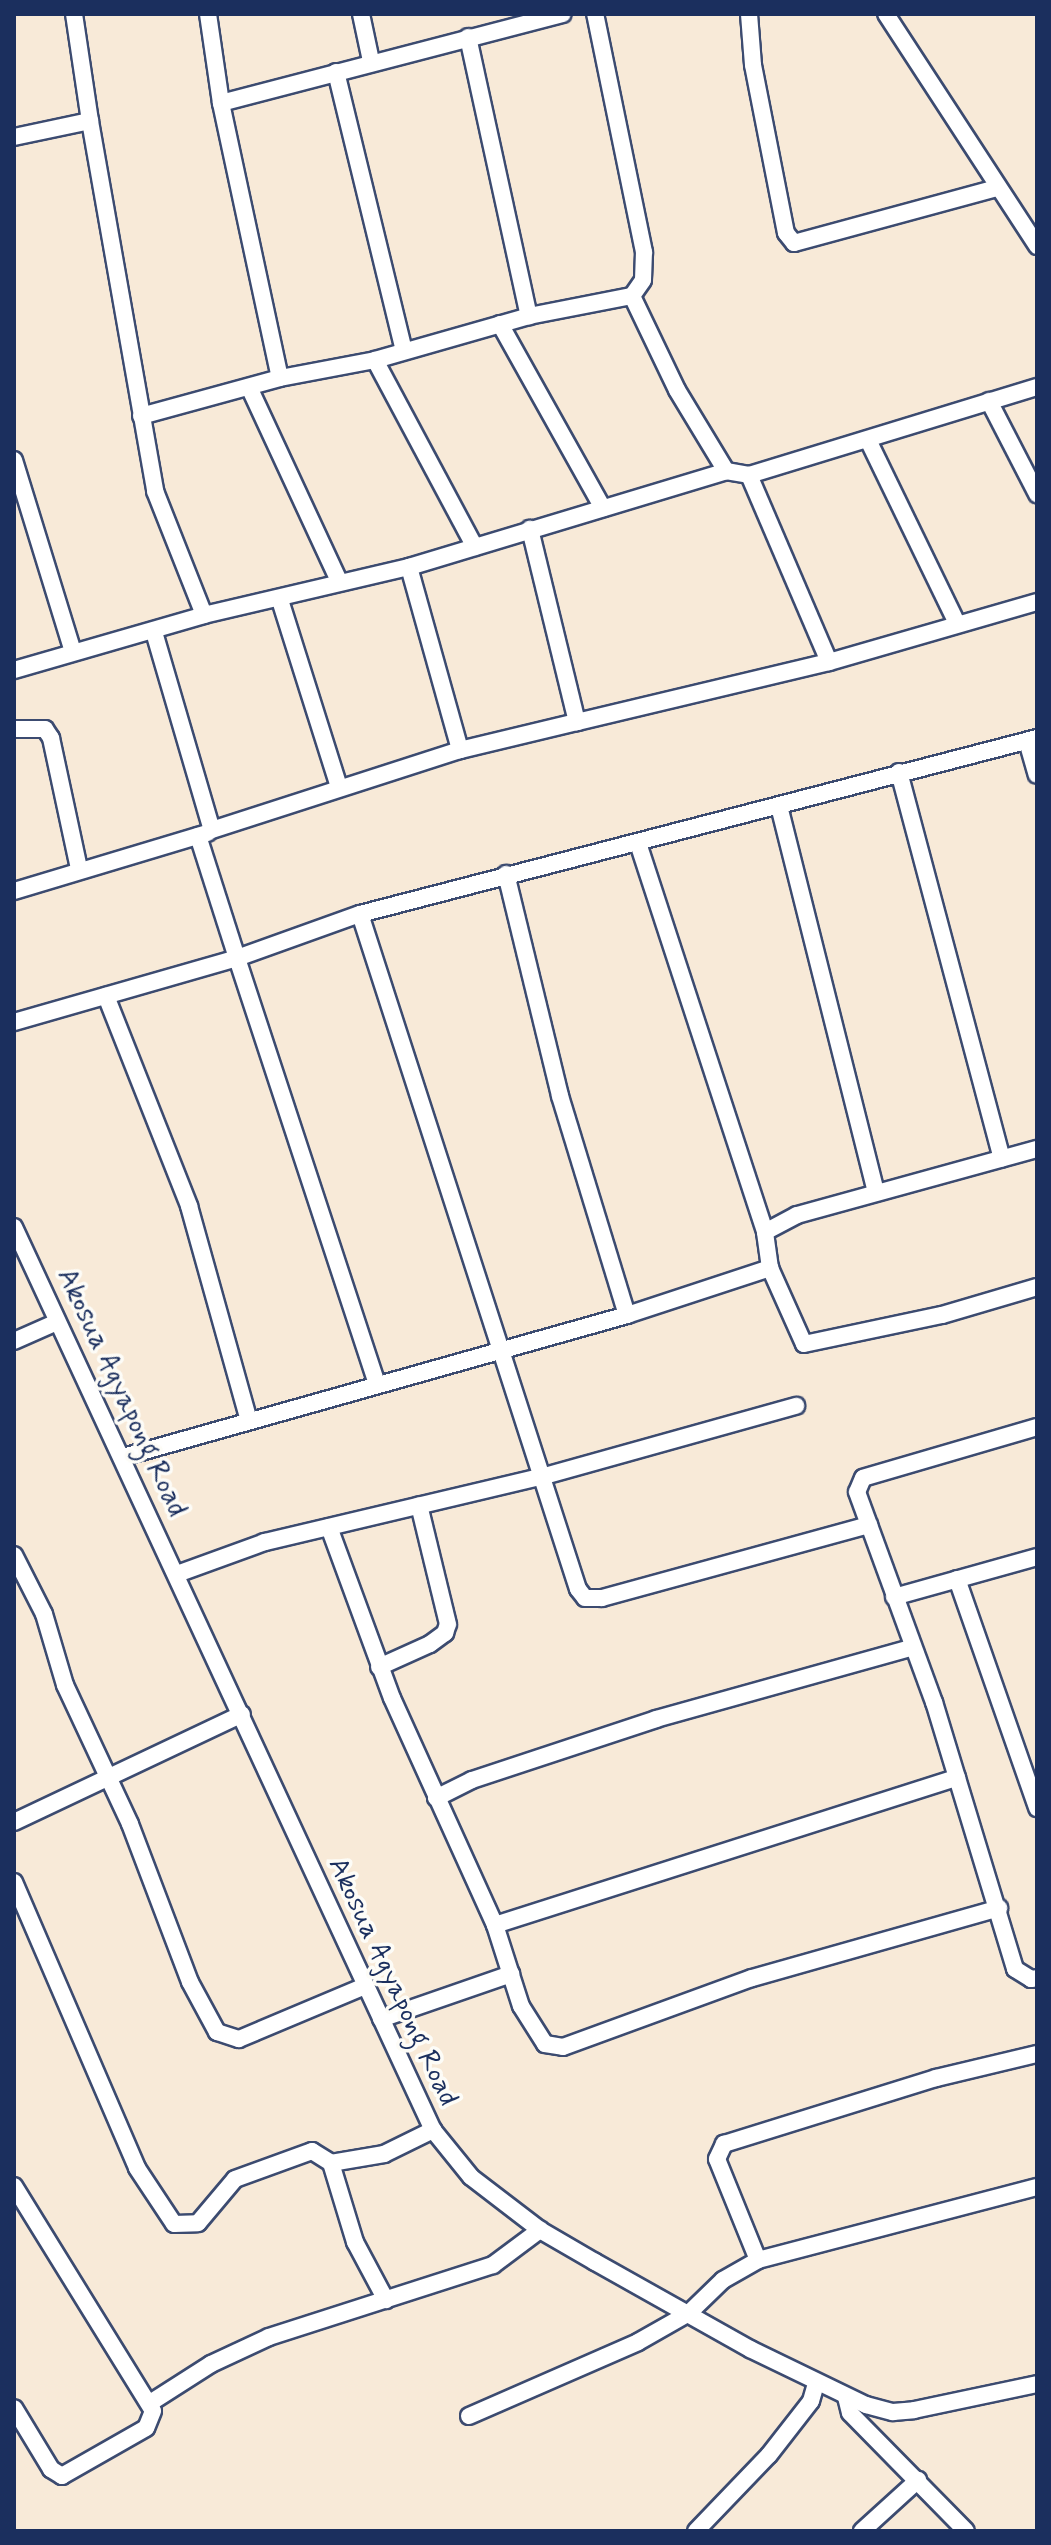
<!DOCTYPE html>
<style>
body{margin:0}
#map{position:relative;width:1051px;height:2545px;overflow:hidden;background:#f8ead8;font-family:Mynerve,sans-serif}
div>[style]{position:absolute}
.roads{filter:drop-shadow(2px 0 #3c4b70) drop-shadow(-2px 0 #3c4b70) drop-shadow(0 2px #3c4b70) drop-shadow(0 -2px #3c4b70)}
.minor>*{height:16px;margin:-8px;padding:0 8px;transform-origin:8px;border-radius:8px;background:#fff}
span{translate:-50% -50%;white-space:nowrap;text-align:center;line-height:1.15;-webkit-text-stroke:7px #fdfcf7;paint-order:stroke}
.street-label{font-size:28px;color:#1b2f5e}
.frame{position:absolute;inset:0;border:16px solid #1b2f5e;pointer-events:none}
</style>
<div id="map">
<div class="roads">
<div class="minor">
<div style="left:208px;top:14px;width:90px;rotate:81.7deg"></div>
<div style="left:221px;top:103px;width:281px;rotate:77.9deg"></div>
<div style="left:361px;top:14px;width:48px;rotate:78deg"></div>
<div style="left:749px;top:14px;width:51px;rotate:85.5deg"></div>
<div style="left:753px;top:65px;width:171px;rotate:78.9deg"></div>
<div style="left:786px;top:233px;width:13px;rotate:51deg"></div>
<div style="left:794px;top:243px;width:210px;rotate:-15.2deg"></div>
<div style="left:886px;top:14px;width:277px;rotate:56.9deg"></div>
<div style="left:468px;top:37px;width:286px;rotate:77.7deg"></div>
<div style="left:336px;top:72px;width:286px;rotate:76.3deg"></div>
<div style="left:221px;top:103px;width:353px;rotate:-14.6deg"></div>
<div style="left:90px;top:121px;width:376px;rotate:80deg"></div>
<div style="left:155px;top:491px;width:133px;rotate:68.4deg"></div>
<div style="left:14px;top:137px;width:78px;rotate:-11.9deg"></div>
<div style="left:90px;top:121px;width:108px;rotate:-98.5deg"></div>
<div style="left:632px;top:296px;width:104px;rotate:64.4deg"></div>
<div style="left:677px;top:390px;width:95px;rotate:58.8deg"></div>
<div style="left:500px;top:324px;width:211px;rotate:60.8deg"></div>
<div style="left:375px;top:360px;width:212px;rotate:61.9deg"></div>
<div style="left:249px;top:387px;width:214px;rotate:65.1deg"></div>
<div style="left:989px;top:401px;width:105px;rotate:62.7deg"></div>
<div style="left:141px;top:416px;width:144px;rotate:-15.3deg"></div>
<div style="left:280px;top:378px;width:97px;rotate:-10.7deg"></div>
<div style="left:375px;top:360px;width:160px;rotate:-15.9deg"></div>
<div style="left:529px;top:316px;width:105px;rotate:-11deg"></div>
<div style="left:632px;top:296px;width:19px;rotate:-55deg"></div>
<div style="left:643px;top:280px;width:28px;rotate:-88deg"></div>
<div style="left:644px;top:252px;width:243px;rotate:-101.6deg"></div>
<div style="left:868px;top:440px;width:203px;rotate:64.1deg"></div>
<div style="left:14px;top:460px;width:201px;rotate:72.9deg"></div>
<div style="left:749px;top:475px;width:203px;rotate:66.8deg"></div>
<div style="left:409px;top:567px;width:190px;rotate:74.4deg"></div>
<div style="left:280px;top:600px;width:196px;rotate:72.5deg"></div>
<div style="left:154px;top:632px;width:206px;rotate:73.7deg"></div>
<div style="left:212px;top:830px;width:261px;rotate:-17.9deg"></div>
<div style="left:460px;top:750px;width:120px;rotate:-13.5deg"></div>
<div style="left:577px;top:722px;width:199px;rotate:-103.7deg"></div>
<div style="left:14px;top:670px;width:198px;rotate:-16.1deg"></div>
<div style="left:204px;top:615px;width:211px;rotate:-13.2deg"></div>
<div style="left:409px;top:567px;width:331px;rotate:-16.8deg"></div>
<div style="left:726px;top:471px;width:23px;rotate:10deg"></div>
<div style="left:749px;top:475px;width:301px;rotate:-17deg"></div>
<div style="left:577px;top:722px;width:259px;rotate:-13.4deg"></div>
<div style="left:829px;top:662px;width:216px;rotate:-16.1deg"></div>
<div style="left:14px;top:729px;width:31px"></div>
<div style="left:45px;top:729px;width:11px;rotate:56deg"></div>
<div style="left:51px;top:738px;width:134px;rotate:77.9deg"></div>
<div style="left:1027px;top:741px;width:35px;rotate:74deg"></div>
<div style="left:899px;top:772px;width:400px;rotate:75.1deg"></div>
<div style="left:779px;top:806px;width:397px;rotate:75.9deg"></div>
<div style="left:639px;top:846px;width:406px;rotate:71.9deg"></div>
<div style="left:506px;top:874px;width:228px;rotate:76.3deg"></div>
<div style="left:560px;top:1096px;width:229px;rotate:73deg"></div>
<div style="left:14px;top:891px;width:202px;rotate:-16.7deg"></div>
<div style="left:360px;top:914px;width:709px;rotate:72.1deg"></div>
<div style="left:578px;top:1589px;width:11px;rotate:52deg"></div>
<div style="left:585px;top:1598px;width:17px"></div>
<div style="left:602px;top:1598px;width:277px;rotate:-15.3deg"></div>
<div style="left:106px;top:996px;width:226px;rotate:68.4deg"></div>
<div style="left:189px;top:1206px;width:223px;rotate:74.4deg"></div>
<div style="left:14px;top:1022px;width:232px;rotate:-16deg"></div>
<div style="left:237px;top:958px;width:128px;rotate:-107.7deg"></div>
<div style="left:14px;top:1227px;width:995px;rotate:65.11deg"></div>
<div style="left:433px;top:2130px;width:60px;rotate:51deg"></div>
<div style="left:471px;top:2177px;width:87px;rotate:37.5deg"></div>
<div style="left:540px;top:2230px;width:64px;rotate:30.2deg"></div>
<div style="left:595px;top:2262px;width:178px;rotate:29.3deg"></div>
<div style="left:750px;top:2349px;width:129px;rotate:25.8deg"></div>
<div style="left:866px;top:2405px;width:28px;rotate:15deg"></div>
<div style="left:893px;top:2412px;width:21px;rotate:-5deg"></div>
<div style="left:914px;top:2410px;width:126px;rotate:-11.9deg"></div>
<div style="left:770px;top:1268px;width:83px;rotate:65.9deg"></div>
<div style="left:804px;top:1344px;width:141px;rotate:-11.9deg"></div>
<div style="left:942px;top:1315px;width:99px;rotate:-16.4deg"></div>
<div style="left:14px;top:1341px;width:47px;rotate:-23.8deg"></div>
<div style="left:377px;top:1384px;width:448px;rotate:-108.2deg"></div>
<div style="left:237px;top:958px;width:131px;rotate:-19.7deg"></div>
<div style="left:360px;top:914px;width:700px;rotate:-14.57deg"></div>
<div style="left:1037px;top:1427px;width:181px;rotate:163.7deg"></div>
<div style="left:863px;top:1478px;width:15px;rotate:113deg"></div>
<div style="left:857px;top:1492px;width:224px;rotate:69.9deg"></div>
<div style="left:934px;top:1702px;width:279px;rotate:73.1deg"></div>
<div style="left:1015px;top:1969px;width:19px;rotate:32deg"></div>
<div style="left:1031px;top:1979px;width:6px;rotate:-9deg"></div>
<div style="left:123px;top:1457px;width:524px;rotate:-15.73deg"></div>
<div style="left:627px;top:1315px;width:151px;rotate:-18.2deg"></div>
<div style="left:770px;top:1268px;width:36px;rotate:-98deg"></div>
<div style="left:765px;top:1232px;width:36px;rotate:-28deg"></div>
<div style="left:797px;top:1215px;width:249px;rotate:-15.4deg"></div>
<div style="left:329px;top:1527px;width:182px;rotate:69.8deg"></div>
<div style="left:392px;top:1698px;width:249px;rotate:65.6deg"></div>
<div style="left:495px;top:1925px;width:85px;rotate:72.2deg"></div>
<div style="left:521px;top:2006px;width:45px;rotate:57.7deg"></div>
<div style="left:545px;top:2044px;width:18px;rotate:9deg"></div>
<div style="left:563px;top:2047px;width:201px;rotate:-20.1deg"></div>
<div style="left:752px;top:1978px;width:257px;rotate:-15.8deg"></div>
<div style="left:14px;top:1555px;width:66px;rotate:63deg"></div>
<div style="left:44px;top:1614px;width:74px;rotate:73.5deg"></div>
<div style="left:65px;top:1685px;width:153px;rotate:64.9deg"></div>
<div style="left:130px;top:1824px;width:169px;rotate:69.2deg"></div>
<div style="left:190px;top:1982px;width:57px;rotate:61.6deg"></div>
<div style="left:217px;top:2032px;width:23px;rotate:18deg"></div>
<div style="left:239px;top:2039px;width:137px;rotate:-22.8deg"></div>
<div style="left:177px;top:1574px;width:94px;rotate:-20deg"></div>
<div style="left:265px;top:1542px;width:284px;rotate:-13.3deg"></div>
<div style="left:541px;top:1477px;width:265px;rotate:-15.6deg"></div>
<div style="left:957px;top:1579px;width:243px;rotate:70.7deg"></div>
<div style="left:894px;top:1597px;width:148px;rotate:-15.6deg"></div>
<div style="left:379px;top:1667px;width:56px;rotate:-24.3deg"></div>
<div style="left:430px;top:1644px;width:19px;rotate:-36deg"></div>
<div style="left:445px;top:1633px;width:9px;rotate:-72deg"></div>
<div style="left:448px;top:1624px;width:122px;rotate:-103.7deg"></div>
<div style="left:436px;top:1798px;width:40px;rotate:-26.6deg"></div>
<div style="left:472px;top:1780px;width:194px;rotate:-18.3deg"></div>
<div style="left:656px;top:1719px;width:265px;rotate:-15.6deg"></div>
<div style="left:14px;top:1822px;width:252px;rotate:-25.3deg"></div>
<div style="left:14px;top:1882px;width:311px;rotate:66.7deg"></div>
<div style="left:137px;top:2168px;width:67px;rotate:56.5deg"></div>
<div style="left:174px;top:2224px;width:24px;rotate:-2deg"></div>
<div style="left:198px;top:2223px;width:57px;rotate:-49.9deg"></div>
<div style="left:235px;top:2179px;width:82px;rotate:-20deg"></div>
<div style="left:312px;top:2151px;width:22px;rotate:32deg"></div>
<div style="left:331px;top:2163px;width:83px;rotate:73.1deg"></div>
<div style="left:355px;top:2242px;width:66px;rotate:61.9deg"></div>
<div style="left:495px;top:1925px;width:485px;rotate:-17.7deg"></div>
<div style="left:381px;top:2019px;width:138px;rotate:-19.1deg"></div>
<div style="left:331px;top:2163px;width:54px;rotate:-9.6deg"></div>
<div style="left:384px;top:2154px;width:55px;rotate:-26.1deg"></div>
<div style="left:14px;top:2186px;width:264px;rotate:58.3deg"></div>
<div style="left:153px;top:2411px;width:18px;rotate:112deg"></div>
<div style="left:146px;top:2428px;width:97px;rotate:150.3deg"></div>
<div style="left:62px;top:2476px;width:13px;rotate:-148deg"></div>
<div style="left:51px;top:2469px;width:71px;rotate:-121.2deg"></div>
<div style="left:758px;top:2260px;width:109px;rotate:-112.1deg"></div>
<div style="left:717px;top:2159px;width:17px;rotate:-65deg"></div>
<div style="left:724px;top:2144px;width:222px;rotate:-17.3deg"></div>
<div style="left:936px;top:2078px;width:104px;rotate:-13.4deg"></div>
<div style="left:846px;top:2397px;width:16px;rotate:76deg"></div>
<div style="left:850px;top:2413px;width:165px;rotate:45.5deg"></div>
<div style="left:150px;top:2403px;width:72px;rotate:-32.6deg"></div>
<div style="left:211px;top:2364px;width:64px;rotate:-25deg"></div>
<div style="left:269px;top:2337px;width:235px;rotate:-17.8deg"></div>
<div style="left:493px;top:2265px;width:59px;rotate:-36.7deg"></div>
<div style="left:469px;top:2416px;width:184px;rotate:-23.6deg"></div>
<div style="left:638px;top:2342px;width:59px;rotate:-29.6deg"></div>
<div style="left:689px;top:2313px;width:47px;rotate:-44.1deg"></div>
<div style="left:723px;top:2280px;width:40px;rotate:-29.7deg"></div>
<div style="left:758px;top:2260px;width:288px;rotate:-14.7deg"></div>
<div style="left:696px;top:2531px;width:105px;rotate:-46.2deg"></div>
<div style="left:769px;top:2455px;width:68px;rotate:-52.1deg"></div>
<div style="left:811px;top:2401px;width:19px;rotate:-74deg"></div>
<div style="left:862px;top:2531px;width:76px;rotate:-42.3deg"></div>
</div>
</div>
<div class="street-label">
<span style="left:121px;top:1393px;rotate:65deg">Akosua Agyapong Road</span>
<span style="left:392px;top:1982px;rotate:65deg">Akosua Agyapong Road</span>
</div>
<div class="frame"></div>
</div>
